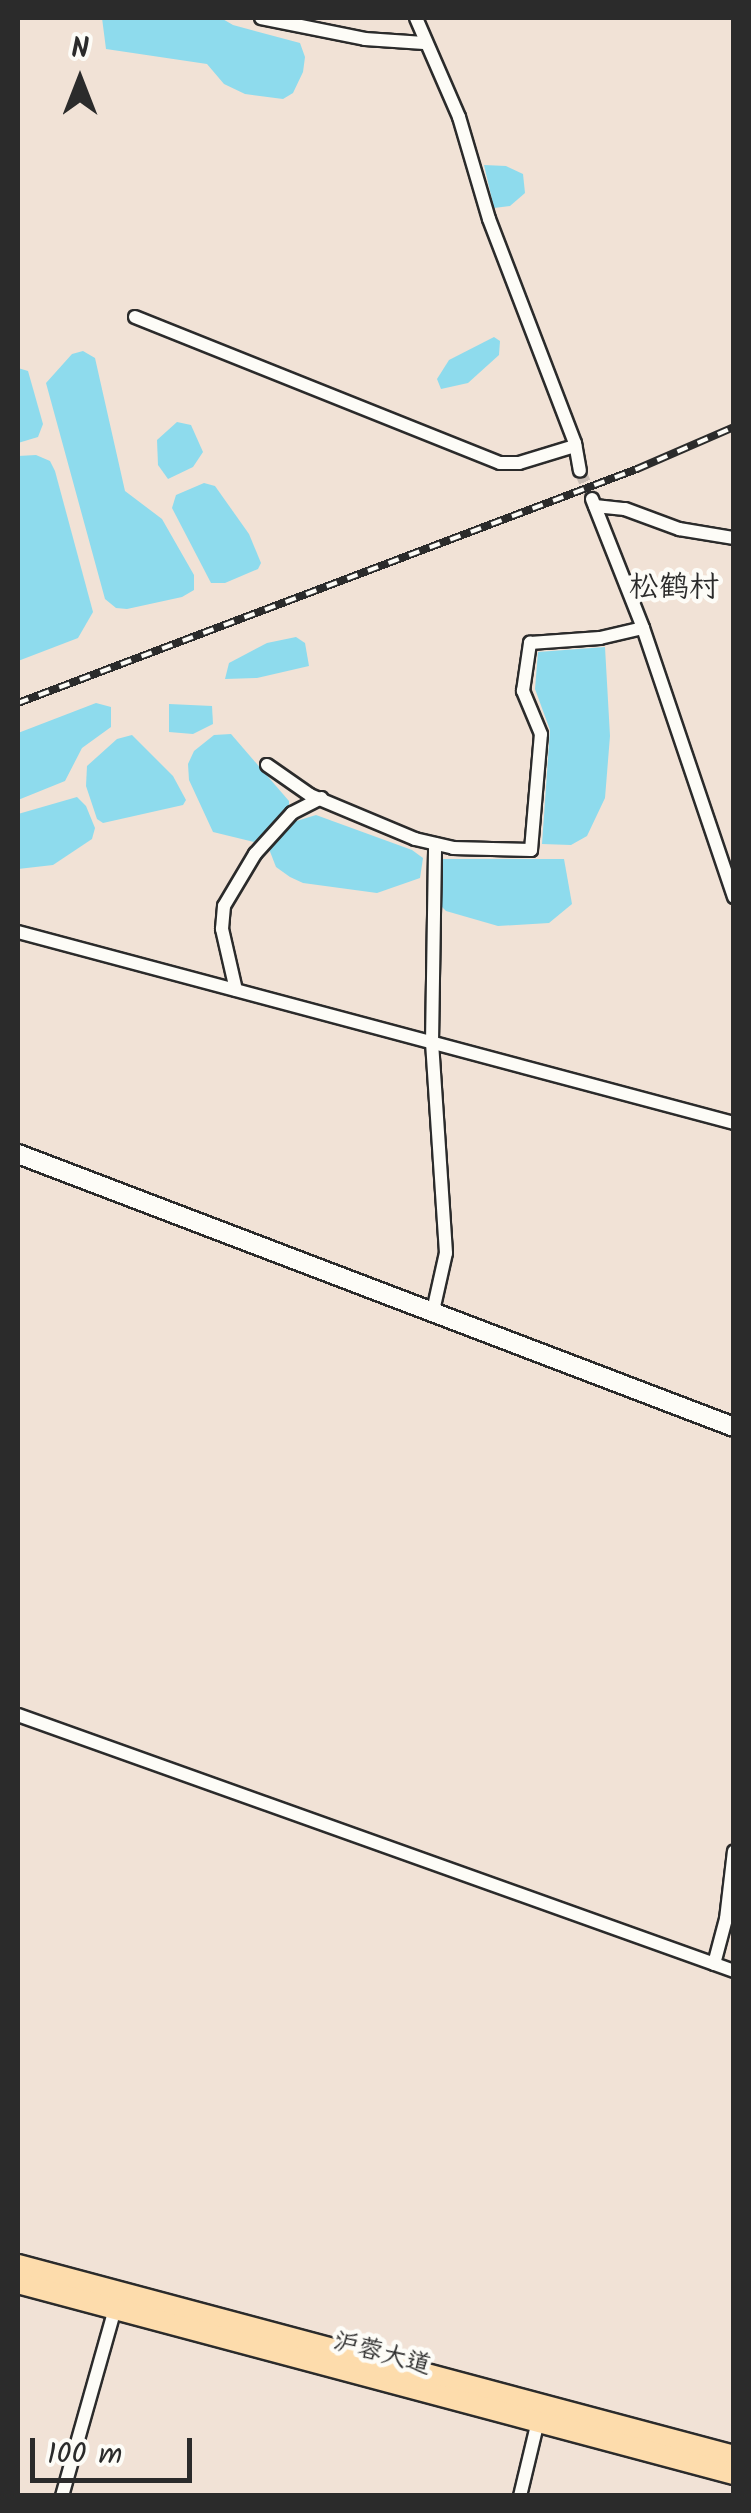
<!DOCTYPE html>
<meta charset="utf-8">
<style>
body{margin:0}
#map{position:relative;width:751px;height:2513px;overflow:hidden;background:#f1e2d6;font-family:Kalam,"LXGW WenKai TC",sans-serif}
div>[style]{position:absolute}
.water>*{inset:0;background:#8edbed}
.minor-tunnel>*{height:12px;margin-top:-6px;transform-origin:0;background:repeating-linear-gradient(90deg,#c9bdb4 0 12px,transparent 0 18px)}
.roads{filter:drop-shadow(2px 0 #2b2b2b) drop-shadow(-2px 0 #2b2b2b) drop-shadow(0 2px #2b2b2b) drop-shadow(0 -2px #2b2b2b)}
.minor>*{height:12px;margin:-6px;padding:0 6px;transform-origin:6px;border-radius:6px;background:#fdfcf7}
.secondary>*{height:18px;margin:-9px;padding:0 9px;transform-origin:9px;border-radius:9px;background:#fdfcf7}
.primary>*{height:20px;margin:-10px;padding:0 10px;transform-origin:10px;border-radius:10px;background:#fddcac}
.rail>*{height:8px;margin-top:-4px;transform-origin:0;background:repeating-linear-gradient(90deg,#fdfcf7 0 11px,#2b2b2b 0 22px);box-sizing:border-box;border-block:2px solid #2b2b2b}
span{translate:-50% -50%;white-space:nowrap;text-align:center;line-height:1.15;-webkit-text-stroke:9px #fdfcf7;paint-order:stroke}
.street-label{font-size:25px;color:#2b2b2b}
.quarter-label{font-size:30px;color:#2b2b2b}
.frame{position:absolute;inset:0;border:20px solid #2b2b2b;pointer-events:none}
.north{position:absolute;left:30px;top:30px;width:100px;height:100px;-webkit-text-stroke:8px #fdfcf7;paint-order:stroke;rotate:0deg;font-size:28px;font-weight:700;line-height:40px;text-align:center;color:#2b2b2b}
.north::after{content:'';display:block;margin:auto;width:35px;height:45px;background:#2b2b2b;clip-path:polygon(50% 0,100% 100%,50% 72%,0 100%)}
.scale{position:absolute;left:30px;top:2438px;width:162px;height:45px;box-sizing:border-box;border:5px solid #2b2b2b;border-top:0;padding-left:12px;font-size:30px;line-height:35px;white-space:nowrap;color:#2b2b2b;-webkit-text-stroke:8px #fdfcf7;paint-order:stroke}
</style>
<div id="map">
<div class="water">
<div style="clip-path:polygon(102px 18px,221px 18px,233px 25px,300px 43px,305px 57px,303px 72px,293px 93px,283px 99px,245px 94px,224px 84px,207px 64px,106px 49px)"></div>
<div style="clip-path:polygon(484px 165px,506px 166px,523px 174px,525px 193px,510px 206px,494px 208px)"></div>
<div style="clip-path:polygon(494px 337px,500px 341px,499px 355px,468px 383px,441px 389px,437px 379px,449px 360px)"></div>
<div style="clip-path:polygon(83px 351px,95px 358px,125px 491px,162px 519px,194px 575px,194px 590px,182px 597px,127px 609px,116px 608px,105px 599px,46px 383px,72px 354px)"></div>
<div style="clip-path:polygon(18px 368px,28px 371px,43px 424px,38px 437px,18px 443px)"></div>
<div style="clip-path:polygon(177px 422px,191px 425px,203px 452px,193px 467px,168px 479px,158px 465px,157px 440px)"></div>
<div style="clip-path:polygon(36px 455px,50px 461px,55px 471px,93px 612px,78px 638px,18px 661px,18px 456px)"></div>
<div style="clip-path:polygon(204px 483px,215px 486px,249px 534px,261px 563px,258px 569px,225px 583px,211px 583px,172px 508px,176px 495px)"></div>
<div style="clip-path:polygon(296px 637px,305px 643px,309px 666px,257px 678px,225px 679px,229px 663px,267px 643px)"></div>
<div style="clip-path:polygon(605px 647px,610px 736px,605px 798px,587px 836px,571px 845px,542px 844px,550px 730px,535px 689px,538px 652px)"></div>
<div style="clip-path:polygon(96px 703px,111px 707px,111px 727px,82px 748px,65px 781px,18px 800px,18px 733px)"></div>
<div style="clip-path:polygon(169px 704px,212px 706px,213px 724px,193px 734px,169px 732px)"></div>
<div style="clip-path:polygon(231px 734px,289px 801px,289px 807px,254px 842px,213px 832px,189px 780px,188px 764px,194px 751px,214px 735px)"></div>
<div style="clip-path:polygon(132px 735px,173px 776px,186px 800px,183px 805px,103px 823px,97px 819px,86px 786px,87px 766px,117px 739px)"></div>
<div style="clip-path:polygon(77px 797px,86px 806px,95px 828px,92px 839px,53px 865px,18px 869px,18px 814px)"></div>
<div style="clip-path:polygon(316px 815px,412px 850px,423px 858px,420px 878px,377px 893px,303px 883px,290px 877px,276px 867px,269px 849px,290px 823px)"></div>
<div style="clip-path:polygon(443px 859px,564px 859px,572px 904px,549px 923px,498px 926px,446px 911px,439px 904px)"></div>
</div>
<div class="minor-tunnel">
<div style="left:580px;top:471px;width:30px;rotate:67deg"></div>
</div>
<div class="roads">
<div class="minor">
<div style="left:261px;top:18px;width:106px;rotate:11.4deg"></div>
<div style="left:365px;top:39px;width:59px;rotate:3.9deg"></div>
<div style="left:416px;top:18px;width:108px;rotate:66.5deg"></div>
<div style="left:459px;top:117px;width:106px;rotate:73.6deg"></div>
<div style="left:489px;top:219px;width:240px;rotate:69deg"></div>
<div style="left:575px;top:443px;width:28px;rotate:80deg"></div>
<div style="left:135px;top:317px;width:393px;rotate:21.8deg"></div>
<div style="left:500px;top:463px;width:19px"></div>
<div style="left:519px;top:463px;width:59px;rotate:-16.9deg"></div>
<div style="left:592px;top:499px;width:139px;rotate:68.4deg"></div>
<div style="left:643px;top:628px;width:284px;rotate:71.3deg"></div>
<div style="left:595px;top:506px;width:30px;rotate:6deg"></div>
<div style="left:625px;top:509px;width:58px;rotate:20.3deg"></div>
<div style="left:679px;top:529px;width:56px;rotate:9.3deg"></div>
<div style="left:267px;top:765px;width:52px;rotate:34.9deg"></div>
<div style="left:310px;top:795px;width:114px;rotate:22.7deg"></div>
<div style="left:415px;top:839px;width:39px;rotate:13deg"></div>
<div style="left:453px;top:848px;width:78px;rotate:1.5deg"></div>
<div style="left:531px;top:850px;width:116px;rotate:-85.1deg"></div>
<div style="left:541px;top:734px;width:47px;rotate:-112.7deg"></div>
<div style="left:523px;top:691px;width:49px;rotate:-81.7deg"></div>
<div style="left:530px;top:643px;width:70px;rotate:-4.1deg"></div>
<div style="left:600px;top:638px;width:44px;rotate:-13.1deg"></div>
<div style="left:18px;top:932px;width:741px;rotate:14.94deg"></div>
<div style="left:236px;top:990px;width:63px;rotate:-102.9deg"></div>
<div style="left:222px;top:929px;width:23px;rotate:-85deg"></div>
<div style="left:224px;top:906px;width:61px;rotate:-59.2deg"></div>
<div style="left:255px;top:854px;width:55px;rotate:-47.9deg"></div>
<div style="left:292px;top:813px;width:33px;rotate:-27deg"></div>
<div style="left:433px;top:1311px;width:59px;rotate:-77.4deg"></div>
<div style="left:446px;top:1253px;width:211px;rotate:-93.8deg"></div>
<div style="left:432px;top:1042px;width:198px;rotate:-89.1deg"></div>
<div style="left:18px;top:1715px;width:760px;rotate:19.67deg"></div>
<div style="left:714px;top:1964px;width:47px;rotate:-75.1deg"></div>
<div style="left:726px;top:1919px;width:68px;rotate:-83.3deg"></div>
<div style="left:62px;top:2496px;width:194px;rotate:-74.2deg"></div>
<div style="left:520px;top:2496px;width:77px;rotate:-76.5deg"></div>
</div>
<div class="secondary">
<div style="left:18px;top:1154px;width:766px;rotate:20.87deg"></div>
</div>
<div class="primary">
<div style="left:18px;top:2265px;width:741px;rotate:14.94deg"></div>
<div style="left:18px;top:2283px;width:741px;rotate:14.94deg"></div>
</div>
</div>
<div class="rail">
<div style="left:18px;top:703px;width:662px;rotate:-20.71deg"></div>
<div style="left:637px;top:469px;width:106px;rotate:-23.4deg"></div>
</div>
<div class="street-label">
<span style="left:382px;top:2354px;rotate:15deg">沪蓉大道</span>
</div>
<div class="quarter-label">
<span style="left:674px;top:588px">松鹤村</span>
</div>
<div class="frame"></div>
<div class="north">N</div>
<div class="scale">100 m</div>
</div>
